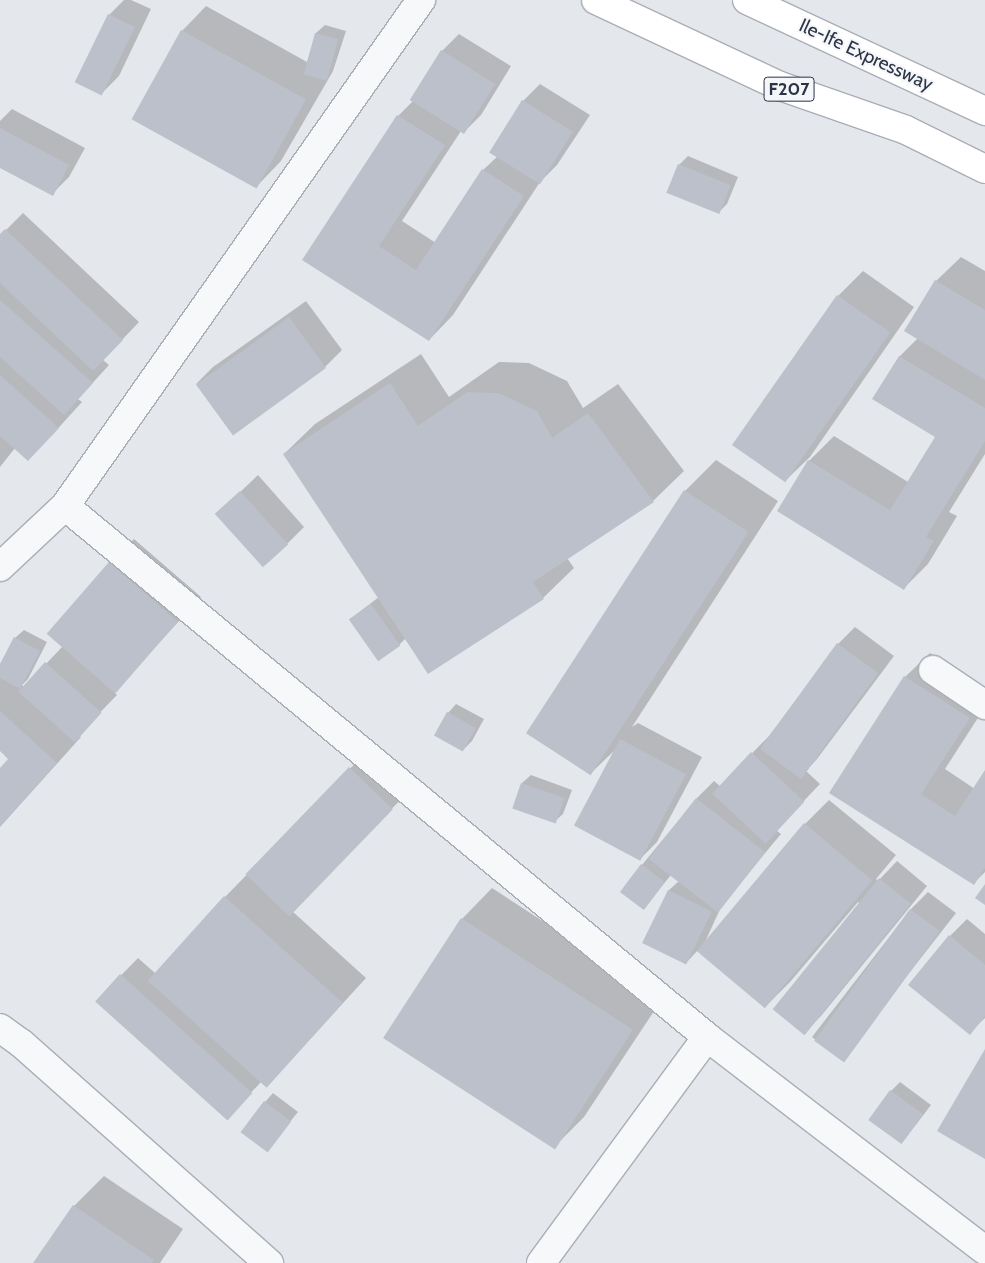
<!DOCTYPE html>
<style>
body{margin:0}
#map{position:relative;width:985px;height:1263px;overflow:hidden;background:#e4e7ec;font-family:Cabin,sans-serif}
div>[style]{position:absolute}
.shadow>*{inset:0;background:#0003}
.building>*{inset:0;background:#bbc0ca;transform-origin:0 0}
.roads{filter:drop-shadow(1px 0 #a9aeb7) drop-shadow(-1px 0 #a9aeb7) drop-shadow(0 1px #a9aeb7) drop-shadow(0 -1px #a9aeb7)}
.minor>*{height:28px;margin:-14px;padding:0 14px;transform-origin:14px;border-radius:14px;background:#f7f8fa}
.major>*{height:28px;margin:-14px;padding:0 14px;transform-origin:14px;border-radius:14px;background:#fff}
span{translate:-50% -50%;white-space:nowrap;text-align:center;line-height:1.15;-webkit-text-stroke:4px #f4f6f9;paint-order:stroke}
.shield-label span{padding:1px 4px;background:#f4f6f9;border:1px solid;border-radius:4px;-webkit-text-stroke-width:0}
.shield-label{font-size:18px;color:#2b3445;font-weight:700}
.street-label{font-size:19px;color:#2b3445}
</style>
<div id="map">
<div class="shadow">
<div style="clip-path:polygon(124px 0,131px 0,151px 9px,119px 76px,102px 93px,109px 15px)"></div>
<div style="clip-path:polygon(206px 6px,307px 62px,316px 33px,325px 25px,346px 31px,333px 71px,281px 161px,257px 186px,182px 31px)"></div>
<div style="clip-path:polygon(459px 34px,511px 66px,481px 115px,464px 132px,461px 131px,402px 221px,436px 243px,483px 170px,498px 156px,523px 101px,540px 84px,590px 115px,557px 165px,540px 182px,453px 315px,429px 340px,304px 260px,398px 116px,413px 101px,442px 51px)"></div>
<div style="clip-path:polygon(12px 109px,85px 148px,69px 177px,52px 194px,0 166px,0 121px)"></div>
<div style="clip-path:polygon(688px 156px,738px 177px,727px 204px,718px 213px,679px 165px)"></div>
<div style="clip-path:polygon(23px 213px,139px 322px,103px 360px,109px 365px,78px 399px,82px 402px,52px 435px,15px 448px,0 467px,0 236px)"></div>
<div style="clip-path:polygon(961px 257px,985px 271px,985px 454px,949px 512px,957px 516px,928px 564px,904px 588px,779px 511px,809px 461px,834px 436px,908px 482px,936px 437px,874px 398px,900px 356px,918px 338px,936px 281px)"></div>
<div style="clip-path:polygon(863px 271px,914px 307px,810px 457px,785px 481px,838px 296px)"></div>
<div style="clip-path:polygon(306px 301px,342px 350px,325px 367px,196px 384px,213px 367px)"></div>
<div style="clip-path:polygon(421px 354px,449px 397px,499px 362px,529px 363px,567px 381px,583px 408px,618px 384px,684px 471px,653px 501px,567px 558px,574px 568px,543px 598px,406px 638px,399px 645px,350px 619px,379px 597px,284px 454px,315px 424px)"></div>
<div style="clip-path:polygon(716px 460px,778px 501px,632px 727px,638px 723px,702px 757px,657px 842px,640px 859px,615px 750px,591px 773px,685px 491px)"></div>
<div style="clip-path:polygon(258px 475px,304px 527px,287px 544px,217px 514px)"></div>
<div style="clip-path:polygon(134px 539px,201px 597px,114px 692px,117px 695px,78px 735px,81px 737px,0 827px,0 770px,10px 758px,0 750px,0 665px,15px 638px,24px 630px,47px 642px,28px 679px,22px 685px,24px 687px,63px 646px,110px 563px)"></div>
<div style="clip-path:polygon(855px 627px,894px 656px,817px 759px,806px 771px,820px 784px,776px 830px,781px 834px,722px 905px,705px 942px,805px 824px,829px 800px,896px 855px,876px 879px,878px 881px,897px 861px,927px 886px,821px 1016px,804px 1033px,859px 903px,858px 902px,790px 982px,766px 1006px,698px 950px,686px 963px,644px 943px,669px 890px,679px 881px,671px 875px,644px 908px,642px 865px,697px 798px,714px 781px,720px 786px,769px 736px,838px 644px)"></div>
<div style="clip-path:polygon(930px 653px,985px 688px,985px 707px,945px 769px,975px 789px,985px 773px,985px 872px,974px 883px,831px 792px,905px 677px)"></div>
<div style="clip-path:polygon(456px 704px,484px 719px,472px 741px,463px 750px,448px 713px)"></div>
<div style="clip-path:polygon(374px 744px,416px 784px,292px 911px,366px 978px,290px 1061px,266px 1085px,262px 1081px,241px 1103px,96px 1001px,138px 958px,155px 973px,225px 897px)"></div>
<div style="clip-path:polygon(531px 775px,572px 790px,563px 814px,554px 822px,522px 783px)"></div>
<div style="clip-path:polygon(492px 888px,662px 999px,584px 1117px,553px 1148px,462px 919px)"></div>
<div style="clip-path:polygon(928px 892px,956px 913px,856px 1041px,839px 1058px,812px 1037px,911px 909px)"></div>
<div style="clip-path:polygon(967px 919px,985px 934px,985px 1018px,969px 1033px,950px 936px)"></div>
<div style="clip-path:polygon(900px 1082px,931px 1105px,902px 1143px,891px 1091px)"></div>
<div style="clip-path:polygon(273px 1093px,298px 1112px,266px 1151px,265px 1102px)"></div>
<div style="clip-path:polygon(104px 1176px,183px 1229px,160px 1263px,35px 1263px,74px 1206px)"></div>
</div>
<div class="building">
<div style="left:108px;top:14px;width:30px;height:76px;rotate:26deg"></div>
<div style="left:181px;top:30px;width:143px;height:102px;rotate:29deg"></div>
<div style="left:315px;top:33px;width:24px;height:43px;rotate:15deg"></div>
<div style="left:441px;top:50px;width:64px;height:59px;rotate:32deg"></div>
<div style="left:522px;top:100px;width:60px;height:62px;rotate:32deg"></div>
<div style="clip-path:polygon(397px 115px,445px 145px,379px 246px,416px 270px,482px 169px,524px 196px,429px 341px,302px 260px)"></div>
<div style="clip-path:polygon(0 128px,69px 165px,53px 196px,0 168px)"></div>
<div style="left:678px;top:164px;width:57px;height:31px;rotate:22deg"></div>
<div style="clip-path:polygon(5px 229px,123px 340px,93px 371px,0 283px,0 234px)"></div>
<div style="clip-path:polygon(935px 280px,985px 310px,985px 380px,904px 331px)"></div>
<div style="left:837px;top:295px;width:65px;height:183px;rotate:35deg"></div>
<div style="clip-path:polygon(0 300px,93px 383px,64px 415px,0 357px)"></div>
<div style="left:289px;top:317px;width:63px;height:115px;rotate:54deg"></div>
<div style="clip-path:polygon(899px 356px,985px 408px,985px 441px,926px 537px,934px 541px,904px 590px,777px 511px,808px 460px,890px 510px,935px 437px,872px 399px)"></div>
<div style="clip-path:polygon(0 375px,59px 428px,28px 461px,0 436px)"></div>
<div style="clip-path:polygon(390px 383px,418px 426px,467px 392px,498px 393px,537px 411px,552px 438px,588px 413px,654px 502px,533px 582px,544px 599px,428px 674px,283px 454px)"></div>
<div style="left:684px;top:490px;width:77px;height:290px;rotate:33deg"></div>
<div style="left:240px;top:491px;width:72px;height:34px;rotate:48deg"></div>
<div style="left:109px;top:562px;width:91px;height:95px;rotate:41deg"></div>
<div style="left:371px;top:604px;width:51px;height:27px;rotate:55deg"></div>
<div style="clip-path:polygon(14px 637px,40px 651px,20px 689px,0 678px,0 664px)"></div>
<div style="left:837px;top:643px;width:51px;height:131px;rotate:36deg"></div>
<div style="left:45px;top:662px;width:76px;height:40px;rotate:42deg"></div>
<div style="clip-path:polygon(904px 676px,970px 718px,921px 794px,955px 816px,985px 770px,985px 868px,974px 885px,829px 793px)"></div>
<div style="clip-path:polygon(0 711px,57px 763px,0 826px,0 768px,8px 759px,0 751px)"></div>
<div style="left:447px;top:712px;width:33px;height:27px;rotate:29deg"></div>
<div style="left:620px;top:739px;width:75px;height:98px;rotate:28deg"></div>
<div style="left:751px;top:752px;width:73px;height:57px;rotate:43deg"></div>
<div style="left:349px;top:767px;width:61px;height:149px;rotate:44deg"></div>
<div style="left:521px;top:783px;width:46px;height:27px;rotate:19deg"></div>
<div style="left:696px;top:798px;width:88px;height:77px;rotate:38deg"></div>
<div style="left:804px;top:823px;width:89px;height:167px;rotate:40deg"></div>
<div style="left:641px;top:864px;width:30px;height:35px;rotate:37deg"></div>
<div style="left:879px;top:878px;width:41px;height:169px;rotate:39deg"></div>
<div style="clip-path:polygon(985px 884px,985px 905px,975px 898px)"></div>
<div style="left:668px;top:890px;width:49px;height:59px;rotate:26deg"></div>
<div style="left:224px;top:896px;width:160px;height:114px;rotate:42deg"></div>
<div style="left:910px;top:909px;width:37px;height:163px;rotate:36deg"></div>
<div style="left:461px;top:918px;width:205px;height:143px;rotate:33deg"></div>
<div style="clip-path:polygon(949px 935px,985px 965px,985px 1016px,970px 1035px,908px 985px)"></div>
<div style="left:120px;top:974px;width:178px;height:37px;rotate:42deg"></div>
<div style="clip-path:polygon(985px 1049px,985px 1159px,937px 1131px)"></div>
<div style="left:890px;top:1090px;width:41px;height:37px;rotate:36deg"></div>
<div style="left:264px;top:1101px;width:34px;height:39px;rotate:37deg"></div>
<div style="clip-path:polygon(73px 1205px,154px 1260px,152px 1263px,33px 1263px)"></div>
</div>
<div class="roads">
<div class="minor">
<div style="left:65px;top:506px;width:833px;rotate:39.59deg"></div>
<div style="left:707px;top:1037px;width:350px;rotate:37.5deg"></div>
<div style="left:0;top:567px;width:89px;rotate:-43.2deg"></div>
<div style="left:65px;top:506px;width:619px;rotate:-54.87deg"></div>
<div style="left:933px;top:670px;width:63px;rotate:33.9deg"></div>
<div style="left:0;top:1028px;width:26px;rotate:36deg"></div>
<div style="left:21px;top:1043px;width:332px;rotate:41.6deg"></div>
<div style="left:541px;top:1263px;width:280px;rotate:-53.7deg"></div>
</div>
<div class="major">
<div style="left:596px;top:0;width:203px;rotate:25.1deg"></div>
<div style="left:780px;top:86px;width:133px;rotate:19.2deg"></div>
<div style="left:906px;top:130px;width:88px;rotate:26.3deg"></div>
<div style="left:747px;top:0;width:263px;rotate:25deg"></div>
</div>
</div>
<div class="shield-label">
<span style="left:789px;top:89px">F207</span>
</div>
<div class="street-label">
<span style="left:866px;top:55px;rotate:25deg">Ile-Ife Expressway</span>
</div>
</div>
